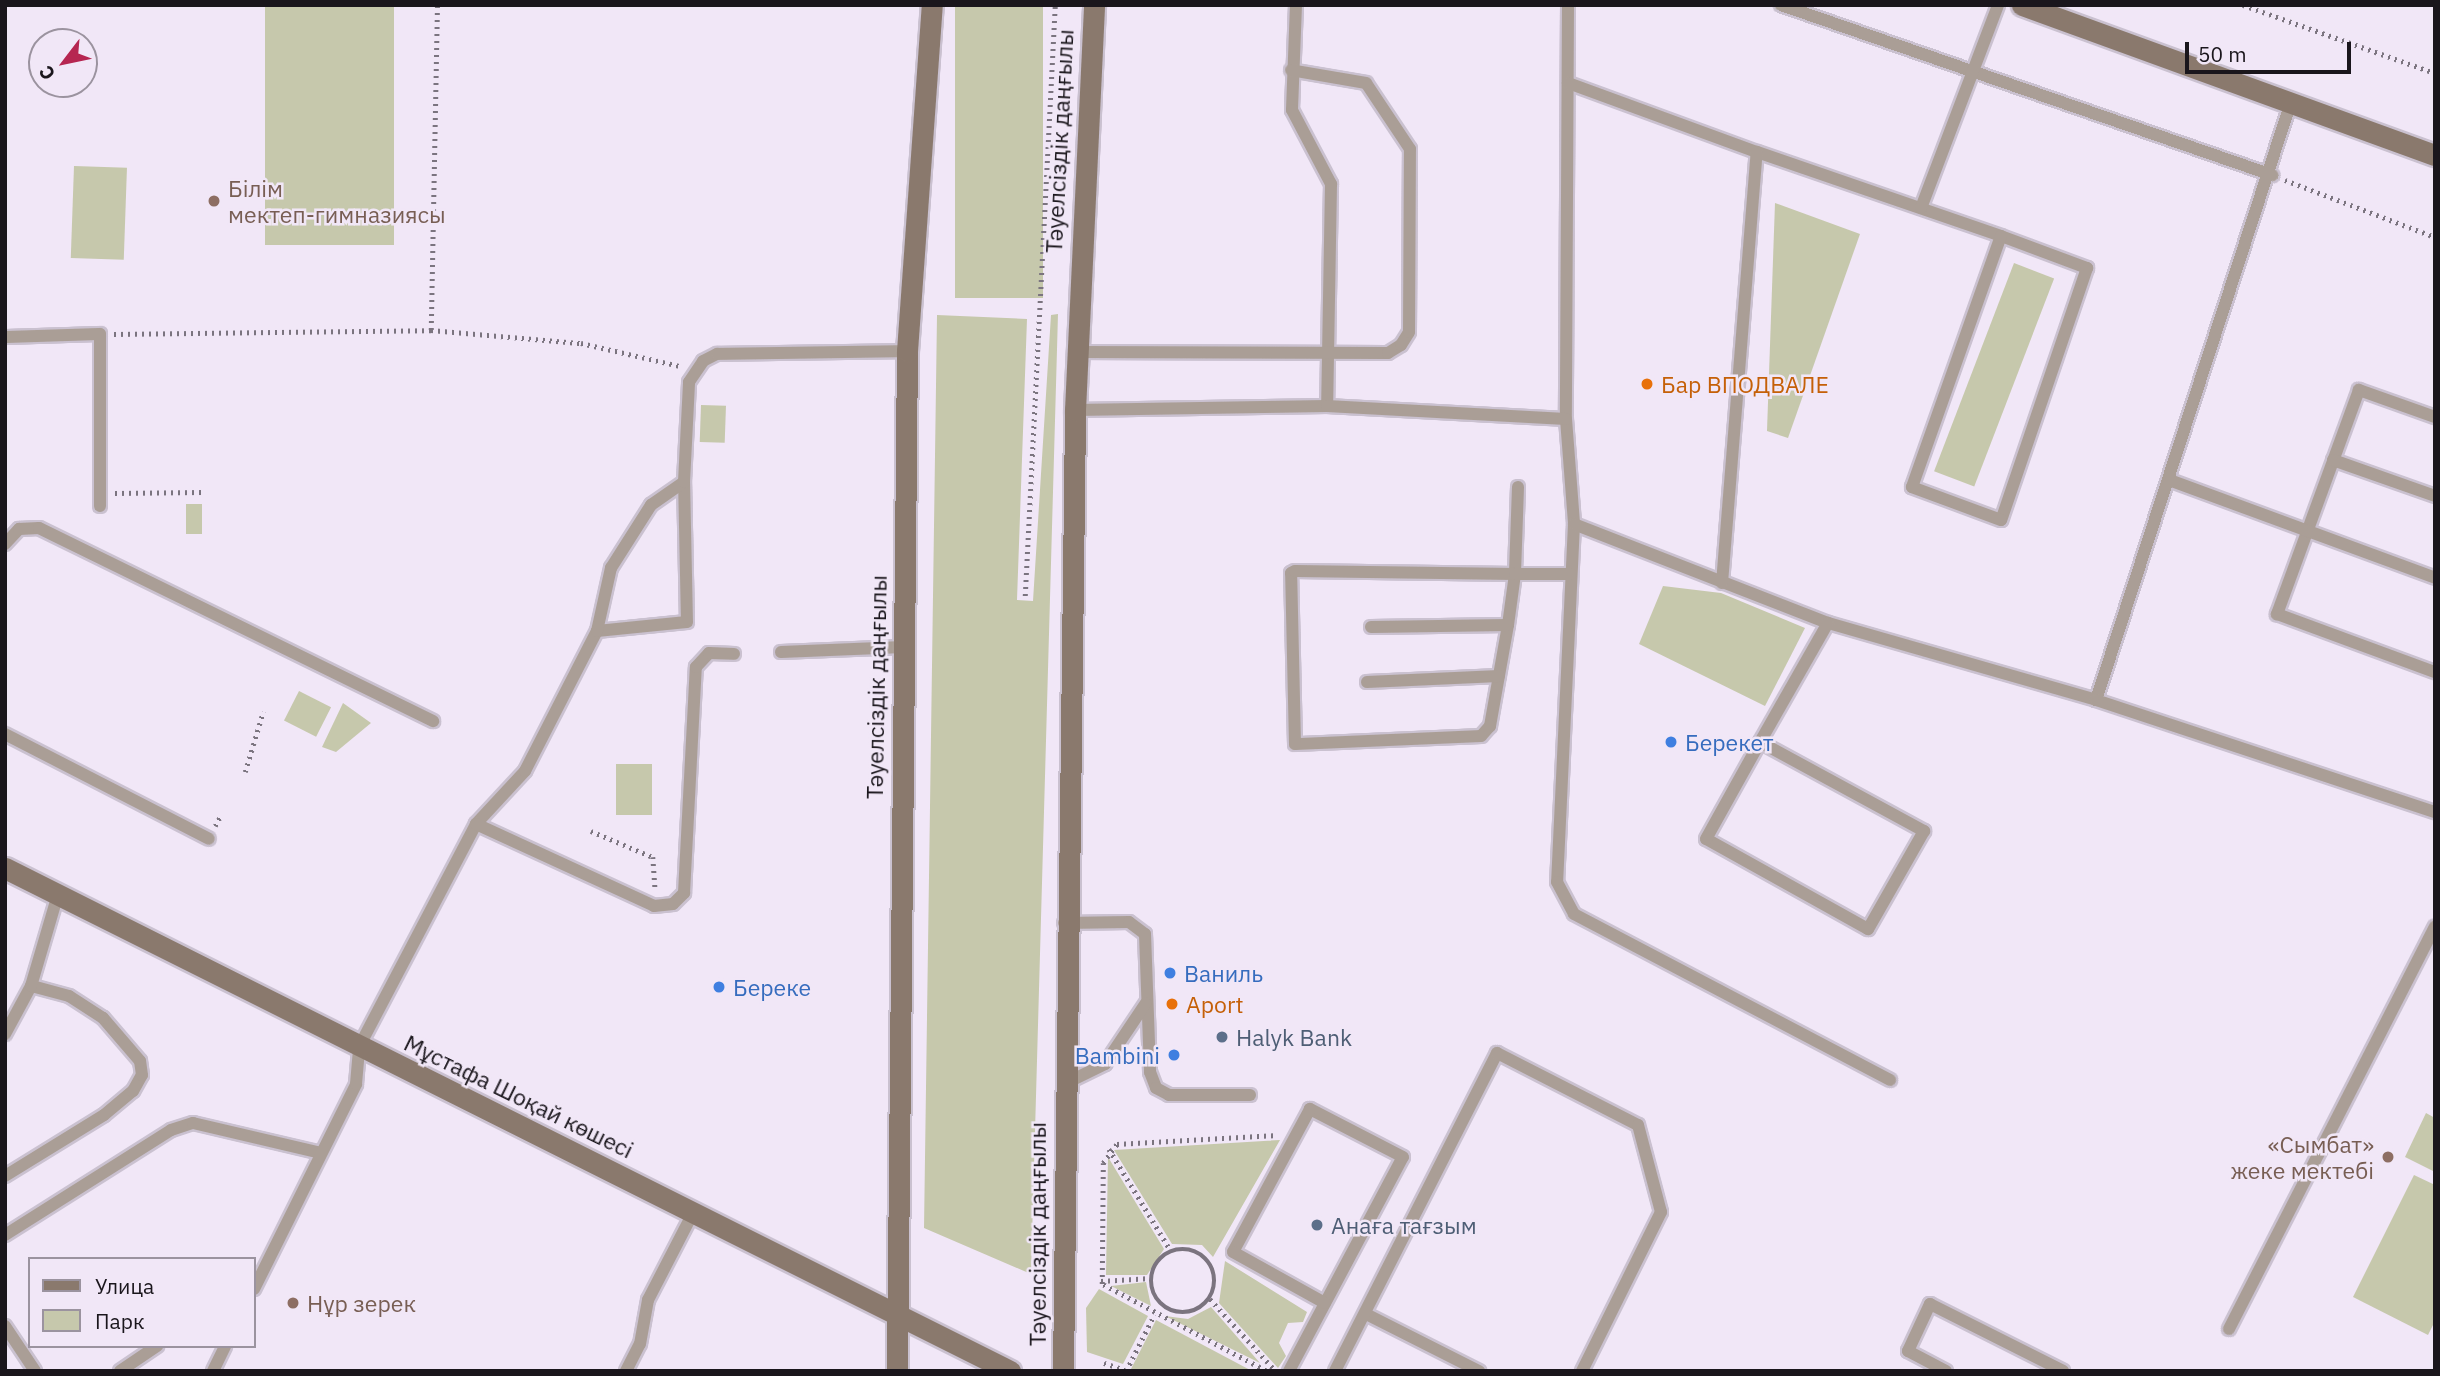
<!DOCTYPE html>
<meta charset="utf-8">
<style>
body{margin:0}
#map{position:relative;width:2440px;height:1376px;overflow:hidden;background:#f1e7f7;font-family:"IBM Plex Sans",sans-serif}
div>[style]{position:absolute}
.green>*{inset:0;background:#c6c8ac;transform-origin:0 0}
.path>*{height:4.5px;margin-top:-2.25px;transform-origin:0;background:repeating-linear-gradient(90deg,#7b747f 0 2px,transparent 0 7px)}
.path>.ring{margin:-2.25px;padding:0;box-sizing:content-box;background:none;border:4.5px solid #7b747f;border-radius:50%}
.roads{filter:drop-shadow(2px 0 #cac1d0) drop-shadow(-2px 0 #cac1d0) drop-shadow(0 2px #cac1d0) drop-shadow(0 -2px #cac1d0)}
.lane>*{height:12px;margin:-6px;padding:0 6px;transform-origin:6px;border-radius:6px;background:#aa9e96}
.secondary>*{height:21px;margin:-10.5px;padding:0 10.5px;transform-origin:10.5px;border-radius:10.5px;background:#8a796d}
.dots>*{width:19px;height:19px;translate:-50% -50%;box-sizing:border-box;border:4px solid #f1e7f7;border-radius:50%}
span{translate:-50% -50%;white-space:nowrap;text-align:center;line-height:1.15;-webkit-text-stroke:5px #f1e7f7;paint-order:stroke}
.street-label{font-size:23px;color:#1a161c}
.education-label{font-size:23px;color:#785e54}
.left{translate:0 -50%;text-align:left}
.right{translate:-100% -50%;text-align:right}
.food-label{font-size:23px;color:#c56008}
.shop-label{font-size:23px;color:#366cbe}
.service-label{font-size:23px;color:#4e5e75}
.frame{position:absolute;inset:0;border:7px solid #1a161c;pointer-events:none}
.legend{position:absolute;left:28px;top:1257px;width:228px;height:91px;box-sizing:border-box;background:#f1e7f7;border:2px solid #9b939f;margin:0;padding:9px 12px;list-style:none;font-size:21px;color:#1a161c}
.legend li{display:flex;align-items:center;gap:14px;height:35px}
.legend b{width:35px;border:2px solid #9b939f}
.north{position:absolute;left:28px;top:28px;width:70px;height:70px;box-sizing:border-box;background:#f1e7f7;border:2px solid #9b939f;border-radius:50%;rotate:238deg;font-size:19px;font-weight:700;line-height:28px;text-align:center;color:#1a161c}
.north::after{content:'';display:block;margin:auto;width:24px;height:32px;background:#b62651;clip-path:polygon(50% 0,100% 100%,50% 72%,0 100%)}
.scale{position:absolute;left:2185px;top:42px;width:166px;height:32px;box-sizing:border-box;border:4px solid #1a161c;border-top:0;padding-left:9px;font-size:21px;line-height:24px;white-space:nowrap;color:#1a161c;-webkit-text-stroke:5px #f1e7f7;paint-order:stroke}
</style>
<div id="map">
<div class="green">
<div style="left:265px;top:5px;width:129px;height:240px"></div>
<div style="left:955px;top:5px;width:88px;height:293px"></div>
<div style="left:74px;top:166px;width:53px;height:92px;rotate:2deg"></div>
<div style="clip-path:polygon(1775px 203px,1860px 234px,1788px 438px,1767px 431px)"></div>
<div style="left:2014px;top:263px;width:43px;height:223px;rotate:21deg"></div>
<div style="clip-path:polygon(1058px 314px,1031px 1274px,924px 1228px,937px 315px,1027px 319px,1017px 600px,1033px 601px,1051px 315px)"></div>
<div style="left:701px;top:405px;width:25px;height:37px;rotate:2deg"></div>
<div style="left:186px;top:504px;width:16px;height:30px"></div>
<div style="clip-path:polygon(1663px 586px,1721px 593px,1805px 628px,1765px 706px,1639px 644px)"></div>
<div style="left:299px;top:691px;width:36px;height:33px;rotate:27deg"></div>
<div style="clip-path:polygon(343px 703px,371px 723px,336px 752px,322px 747px)"></div>
<div style="left:616px;top:764px;width:36px;height:51px"></div>
<div style="clip-path:polygon(2426px 1113px,2435px 1118px,2435px 1172px,2405px 1157px)"></div>
<div style="clip-path:polygon(1280px 1140px,1213px 1257px,1202px 1245px,1172px 1244px,1114px 1150px)"></div>
<div style="clip-path:polygon(1108px 1157px,1164px 1249px,1147px 1275px,1106px 1275px)"></div>
<div style="clip-path:polygon(2414px 1175px,2435px 1185px,2435px 1321px,2428px 1335px,2353px 1297px)"></div>
<div style="clip-path:polygon(1225px 1261px,1307px 1312px,1303px 1322px,1288px 1323px,1279px 1343px,1286px 1356px,1278px 1368px,1219px 1303px)"></div>
<div style="clip-path:polygon(1146px 1282px,1151px 1306px,1111px 1286px)"></div>
<div style="clip-path:polygon(1099px 1289px,1148px 1316px,1123px 1364px,1087px 1352px,1086px 1308px)"></div>
<div style="clip-path:polygon(1211px 1307px,1260px 1363px,1165px 1316px,1188px 1319px)"></div>
<div style="clip-path:polygon(1156px 1320px,1252px 1371px,1131px 1369px)"></div>
</div>
<div class="path">
<div style="left:2243px;top:5px;width:204px;rotate:19.5deg"></div>
<div style="left:2285px;top:180px;width:160px;rotate:20.8deg"></div>
<div style="left:431px;top:330px;width:325px;rotate:-88.9deg"></div>
<div style="left:114px;top:334px;width:317px;rotate:-0.7deg"></div>
<div style="left:431px;top:330px;width:151px;rotate:5deg"></div>
<div style="left:581px;top:343px;width:102px;rotate:13.1deg"></div>
<div style="left:115px;top:493px;width:88px;rotate:-0.7deg"></div>
<div style="left:1025px;top:596px;width:592px;rotate:-87.09deg"></div>
<div style="left:245px;top:772px;width:63px;rotate:-73.3deg"></div>
<div style="left:215px;top:826px;width:13px;rotate:-61deg"></div>
<div style="left:591px;top:831px;width:67px;rotate:22.8deg"></div>
<div style="left:653px;top:857px;width:30px;rotate:86deg"></div>
<div style="left:1109px;top:1149px;width:119px;rotate:58.7deg"></div>
<div class="ring" style="left:1151px;top:1249px;width:59.5px;height:59.5px"></div>
<div style="left:1101px;top:1281px;width:50px;rotate:-3.4deg"></div>
<div style="left:1210px;top:1299px;width:93px;rotate:47.6deg"></div>
<div style="left:1104px;top:1363px;width:22px;rotate:18deg"></div>
<div style="left:1126px;top:1371px;width:63px;rotate:-63.4deg"></div>
<div style="left:1266px;top:1371px;width:186px;rotate:-152.1deg"></div>
<div style="left:1102px;top:1284px;width:121px;rotate:-89.5deg"></div>
<div style="left:1103px;top:1163px;width:24px;rotate:-54deg"></div>
<div style="left:1117px;top:1144px;width:160px;rotate:-3.2deg"></div>
</div>
<div class="roads">
<div class="lane">
<div style="left:1296px;top:5px;width:105px;rotate:92.2deg"></div>
<div style="left:1292px;top:110px;width:84px;rotate:62.2deg"></div>
<div style="left:1331px;top:184px;width:222px;rotate:91deg"></div>
<div style="left:1568px;top:5px;width:414px;rotate:90.3deg"></div>
<div style="left:1566px;top:419px;width:105px;rotate:85.6deg"></div>
<div style="left:1574px;top:524px;width:358px;rotate:92.7deg"></div>
<div style="left:1557px;top:882px;width:36px;rotate:62deg"></div>
<div style="left:1574px;top:914px;width:357px;rotate:27.7deg"></div>
<div style="left:1781px;top:5px;width:520px;rotate:19.1deg"></div>
<div style="left:1568px;top:83px;width:201px;rotate:20.1deg"></div>
<div style="left:1757px;top:152px;width:258px;rotate:19deg"></div>
<div style="left:2001px;top:236px;width:92px;rotate:20.4deg"></div>
<div style="left:2087px;top:268px;width:266px;rotate:108.8deg"></div>
<div style="left:2001px;top:520px;width:95px;rotate:-159.7deg"></div>
<div style="left:1912px;top:487px;width:266px;rotate:-70.5deg"></div>
<div style="left:1921px;top:208px;width:217px;rotate:-69.2deg"></div>
<div style="left:5px;top:337px;width:95px;rotate:-1.8deg"></div>
<div style="left:100px;top:334px;width:172px;rotate:90deg"></div>
<div style="left:1076px;top:352px;width:312px;rotate:0.2deg"></div>
<div style="left:1388px;top:353px;width:15px;rotate:-32deg"></div>
<div style="left:1401px;top:345px;width:15px;rotate:-58deg"></div>
<div style="left:1409px;top:332px;width:183px;rotate:-89.7deg"></div>
<div style="left:1410px;top:149px;width:79px;rotate:-123.7deg"></div>
<div style="left:1366px;top:83px;width:76px;rotate:-170.2deg"></div>
<div style="left:1075px;top:410px;width:252px;rotate:-0.9deg"></div>
<div style="left:1327px;top:406px;width:239px;rotate:3.1deg"></div>
<div style="left:2435px;top:417px;width:81px;rotate:-160.4deg"></div>
<div style="left:2359px;top:390px;width:239px;rotate:110.1deg"></div>
<div style="left:2277px;top:614px;width:168px;rotate:20.2deg"></div>
<div style="left:2333px;top:460px;width:108px;rotate:19.4deg"></div>
<div style="left:2172px;top:481px;width:280px;rotate:20.2deg"></div>
<div style="left:1518px;top:487px;width:87px;rotate:92deg"></div>
<div style="left:1515px;top:574px;width:51px;rotate:97.8deg"></div>
<div style="left:1508px;top:625px;width:103px;rotate:100.1deg"></div>
<div style="left:1490px;top:726px;width:13px;rotate:132deg"></div>
<div style="left:1481px;top:736px;width:186px;rotate:177.5deg"></div>
<div style="left:1295px;top:744px;width:171px;rotate:-91.3deg"></div>
<div style="left:1291px;top:573px;width:4px;rotate:-27deg"></div>
<div style="left:1295px;top:571px;width:220px;rotate:0.8deg"></div>
<div style="left:1515px;top:574px;width:56px"></div>
<div style="left:1574px;top:524px;width:273px;rotate:21.3deg"></div>
<div style="left:1828px;top:623px;width:279px;rotate:16deg"></div>
<div style="left:2096px;top:700px;width:629px;rotate:-71.94deg"></div>
<div style="left:5px;top:544px;width:21px;rotate:-47deg"></div>
<div style="left:19px;top:529px;width:20px;rotate:-3deg"></div>
<div style="left:39px;top:528px;width:439px;rotate:26.1deg"></div>
<div style="left:1722px;top:583px;width:432px;rotate:-85.4deg"></div>
<div style="left:1371px;top:627px;width:137px;rotate:-0.8deg"></div>
<div style="left:597px;top:631px;width:90px;rotate:-5.7deg"></div>
<div style="left:687px;top:622px;width:140px;rotate:-91.2deg"></div>
<div style="left:781px;top:652px;width:122px;rotate:-2.3deg"></div>
<div style="left:1367px;top:682px;width:132px;rotate:-2.6deg"></div>
<div style="left:2096px;top:700px;width:357px;rotate:18.3deg"></div>
<div style="left:5px;top:734px;width:229px;rotate:27.2deg"></div>
<div style="left:1760px;top:742px;width:187px;rotate:28.5deg"></div>
<div style="left:1924px;top:831px;width:113px;rotate:119.7deg"></div>
<div style="left:1868px;top:929px;width:185px;rotate:-150.9deg"></div>
<div style="left:1706px;top:839px;width:111px;rotate:-60.9deg"></div>
<div style="left:1760px;top:742px;width:137px;rotate:-60.3deg"></div>
<div style="left:476px;top:824px;width:72px;rotate:-47.2deg"></div>
<div style="left:525px;top:771px;width:157px;rotate:-62.8deg"></div>
<div style="left:597px;top:631px;width:65px;rotate:-77.5deg"></div>
<div style="left:611px;top:568px;width:75px;rotate:-57.6deg"></div>
<div style="left:651px;top:505px;width:40px;rotate:-34.9deg"></div>
<div style="left:684px;top:482px;width:100px;rotate:-87.1deg"></div>
<div style="left:689px;top:382px;width:25px;rotate:-56deg"></div>
<div style="left:703px;top:361px;width:16px;rotate:-27deg"></div>
<div style="left:717px;top:354px;width:190px;rotate:-0.9deg"></div>
<div style="left:1064px;top:923px;width:65px;rotate:-0.9deg"></div>
<div style="left:1129px;top:922px;width:20px;rotate:37deg"></div>
<div style="left:1145px;top:934px;width:138px;rotate:87.9deg"></div>
<div style="left:1150px;top:1072px;width:17px;rotate:69deg"></div>
<div style="left:1156px;top:1088px;width:15px;rotate:28deg"></div>
<div style="left:1169px;top:1095px;width:81px"></div>
<div style="left:5px;top:1034px;width:55px;rotate:-61.6deg"></div>
<div style="left:1064px;top:1084px;width:46px;rotate:-26deg"></div>
<div style="left:1105px;top:1064px;width:73px;rotate:-56.1deg"></div>
<div style="left:5px;top:1176px;width:116px;rotate:-31.6deg"></div>
<div style="left:104px;top:1115px;width:38px;rotate:-40deg"></div>
<div style="left:133px;top:1091px;width:18px;rotate:-61deg"></div>
<div style="left:142px;top:1075px;width:14px;rotate:-98deg"></div>
<div style="left:140px;top:1061px;width:57px;rotate:-130.7deg"></div>
<div style="left:103px;top:1018px;width:40px;rotate:-147.1deg"></div>
<div style="left:69px;top:996px;width:39px;rotate:-165deg"></div>
<div style="left:31px;top:986px;width:96px;rotate:-73.6deg"></div>
<div style="left:5px;top:1235px;width:196px;rotate:-32.3deg"></div>
<div style="left:171px;top:1130px;width:23px;rotate:-18deg"></div>
<div style="left:193px;top:1123px;width:131px;rotate:13.2deg"></div>
<div style="left:254px;top:1289px;width:229px;rotate:-63.5deg"></div>
<div style="left:356px;top:1084px;width:37px;rotate:-85deg"></div>
<div style="left:359px;top:1047px;width:252px;rotate:-62.3deg"></div>
<div style="left:476px;top:824px;width:196px;rotate:24.7deg"></div>
<div style="left:654px;top:906px;width:19px;rotate:-6deg"></div>
<div style="left:673px;top:904px;width:16px;rotate:-45deg"></div>
<div style="left:684px;top:893px;width:226px;rotate:-87deg"></div>
<div style="left:696px;top:667px;width:19px;rotate:-47deg"></div>
<div style="left:709px;top:653px;width:25px;rotate:2deg"></div>
<div style="left:1366px;top:1314px;width:127px;rotate:26.8deg"></div>
<div style="left:5px;top:1326px;width:54px;rotate:56.3deg"></div>
<div style="left:2229px;top:1329px;width:452px;rotate:-62.9deg"></div>
<div style="left:120px;top:1371px;width:45px;rotate:-34deg"></div>
<div style="left:213px;top:1371px;width:28px;rotate:-64deg"></div>
<div style="left:626px;top:1371px;width:30px;rotate:-63deg"></div>
<div style="left:640px;top:1344px;width:45px;rotate:-79.7deg"></div>
<div style="left:648px;top:1300px;width:100px;rotate:-62.7deg"></div>
<div style="left:1289px;top:1371px;width:242px;rotate:-62deg"></div>
<div style="left:1403px;top:1157px;width:105px;rotate:-152.7deg"></div>
<div style="left:1310px;top:1109px;width:162px;rotate:118.3deg"></div>
<div style="left:1233px;top:1252px;width:105px;rotate:29deg"></div>
<div style="left:1335px;top:1371px;width:357px;rotate:-63deg"></div>
<div style="left:1497px;top:1053px;width:158px;rotate:27.1deg"></div>
<div style="left:1638px;top:1125px;width:90px;rotate:75.2deg"></div>
<div style="left:1661px;top:1212px;width:178px;rotate:116.4deg"></div>
<div style="left:1946px;top:1371px;width:43px;rotate:-152.2deg"></div>
<div style="left:1908px;top:1351px;width:52px;rotate:-64.9deg"></div>
<div style="left:1930px;top:1304px;width:149px;rotate:26.7deg"></div>
</div>
<div class="secondary">
<div style="left:2022px;top:5px;width:439px;rotate:20deg"></div>
<div style="left:5px;top:868px;width:1124px;rotate:26.59deg"></div>
<div style="left:897px;top:1371px;width:1020px;rotate:-89.44deg"></div>
<div style="left:907px;top:351px;width:347px;rotate:-85.9deg"></div>
<div style="left:1063px;top:1371px;width:961px;rotate:-89.28deg"></div>
<div style="left:1075px;top:410px;width:405px;rotate:-87.3deg"></div>
</div>
</div>
<div class="dots">
<div style="left:214px;top:201px;background:#8d6e63"></div>
<div style="left:1647px;top:384px;background:#e8710a"></div>
<div style="left:1671px;top:742px;background:#3f7fe0"></div>
<div style="left:1170px;top:973px;background:#3f7fe0"></div>
<div style="left:719px;top:987px;background:#3f7fe0"></div>
<div style="left:1172px;top:1004px;background:#e8710a"></div>
<div style="left:1222px;top:1037px;background:#5c6f8a"></div>
<div style="left:1174px;top:1055px;background:#3f7fe0"></div>
<div style="left:2388px;top:1157px;background:#8d6e63"></div>
<div style="left:1317px;top:1225px;background:#5c6f8a"></div>
<div style="left:293px;top:1303px;background:#8d6e63"></div>
</div>
<div class="street-label">
<span style="left:1059px;top:141px;rotate:-87deg">Тәуелсіздік даңғылы</span>
<span style="left:876px;top:687px;rotate:-89deg">Тәуелсіздік даңғылы</span>
<span style="left:519px;top:1096px;rotate:26deg">Мұстафа Шоқай көшесі</span>
<span style="left:1037px;top:1234px;rotate:-90deg">Тәуелсіздік даңғылы</span>
</div>
<div class="education-label">
<span class="left" style="left:228px;top:201px">Білім<br>мектеп-гимназиясы</span>
<span class="right" style="left:2374px;top:1157px">«Сымбат»<br>жеке мектебі</span>
<span class="left" style="left:307px;top:1303px">Нұр зерек</span>
</div>
<div class="food-label">
<span class="left" style="left:1661px;top:384px">Бар ВПОДВАЛЕ</span>
<span class="left" style="left:1186px;top:1004px">Aport</span>
</div>
<div class="shop-label">
<span class="left" style="left:1685px;top:742px">Берекет</span>
<span class="left" style="left:1184px;top:973px">Ваниль</span>
<span class="left" style="left:733px;top:987px">Береке</span>
<span class="right" style="left:1160px;top:1055px">Bambini</span>
</div>
<div class="service-label">
<span class="left" style="left:1236px;top:1037px">Halyk Bank</span>
<span class="left" style="left:1331px;top:1225px">Анаға тағзым</span>
</div>
<div class="frame"></div>
<ul class="legend">
<li><b style="height:9px;background:#8a796d"></b>Улица</li>
<li><b style="height:19px;background:#c6c8ac"></b>Парк</li>
</ul>
<div class="north">С</div>
<div class="scale">50 m</div>
</div>
